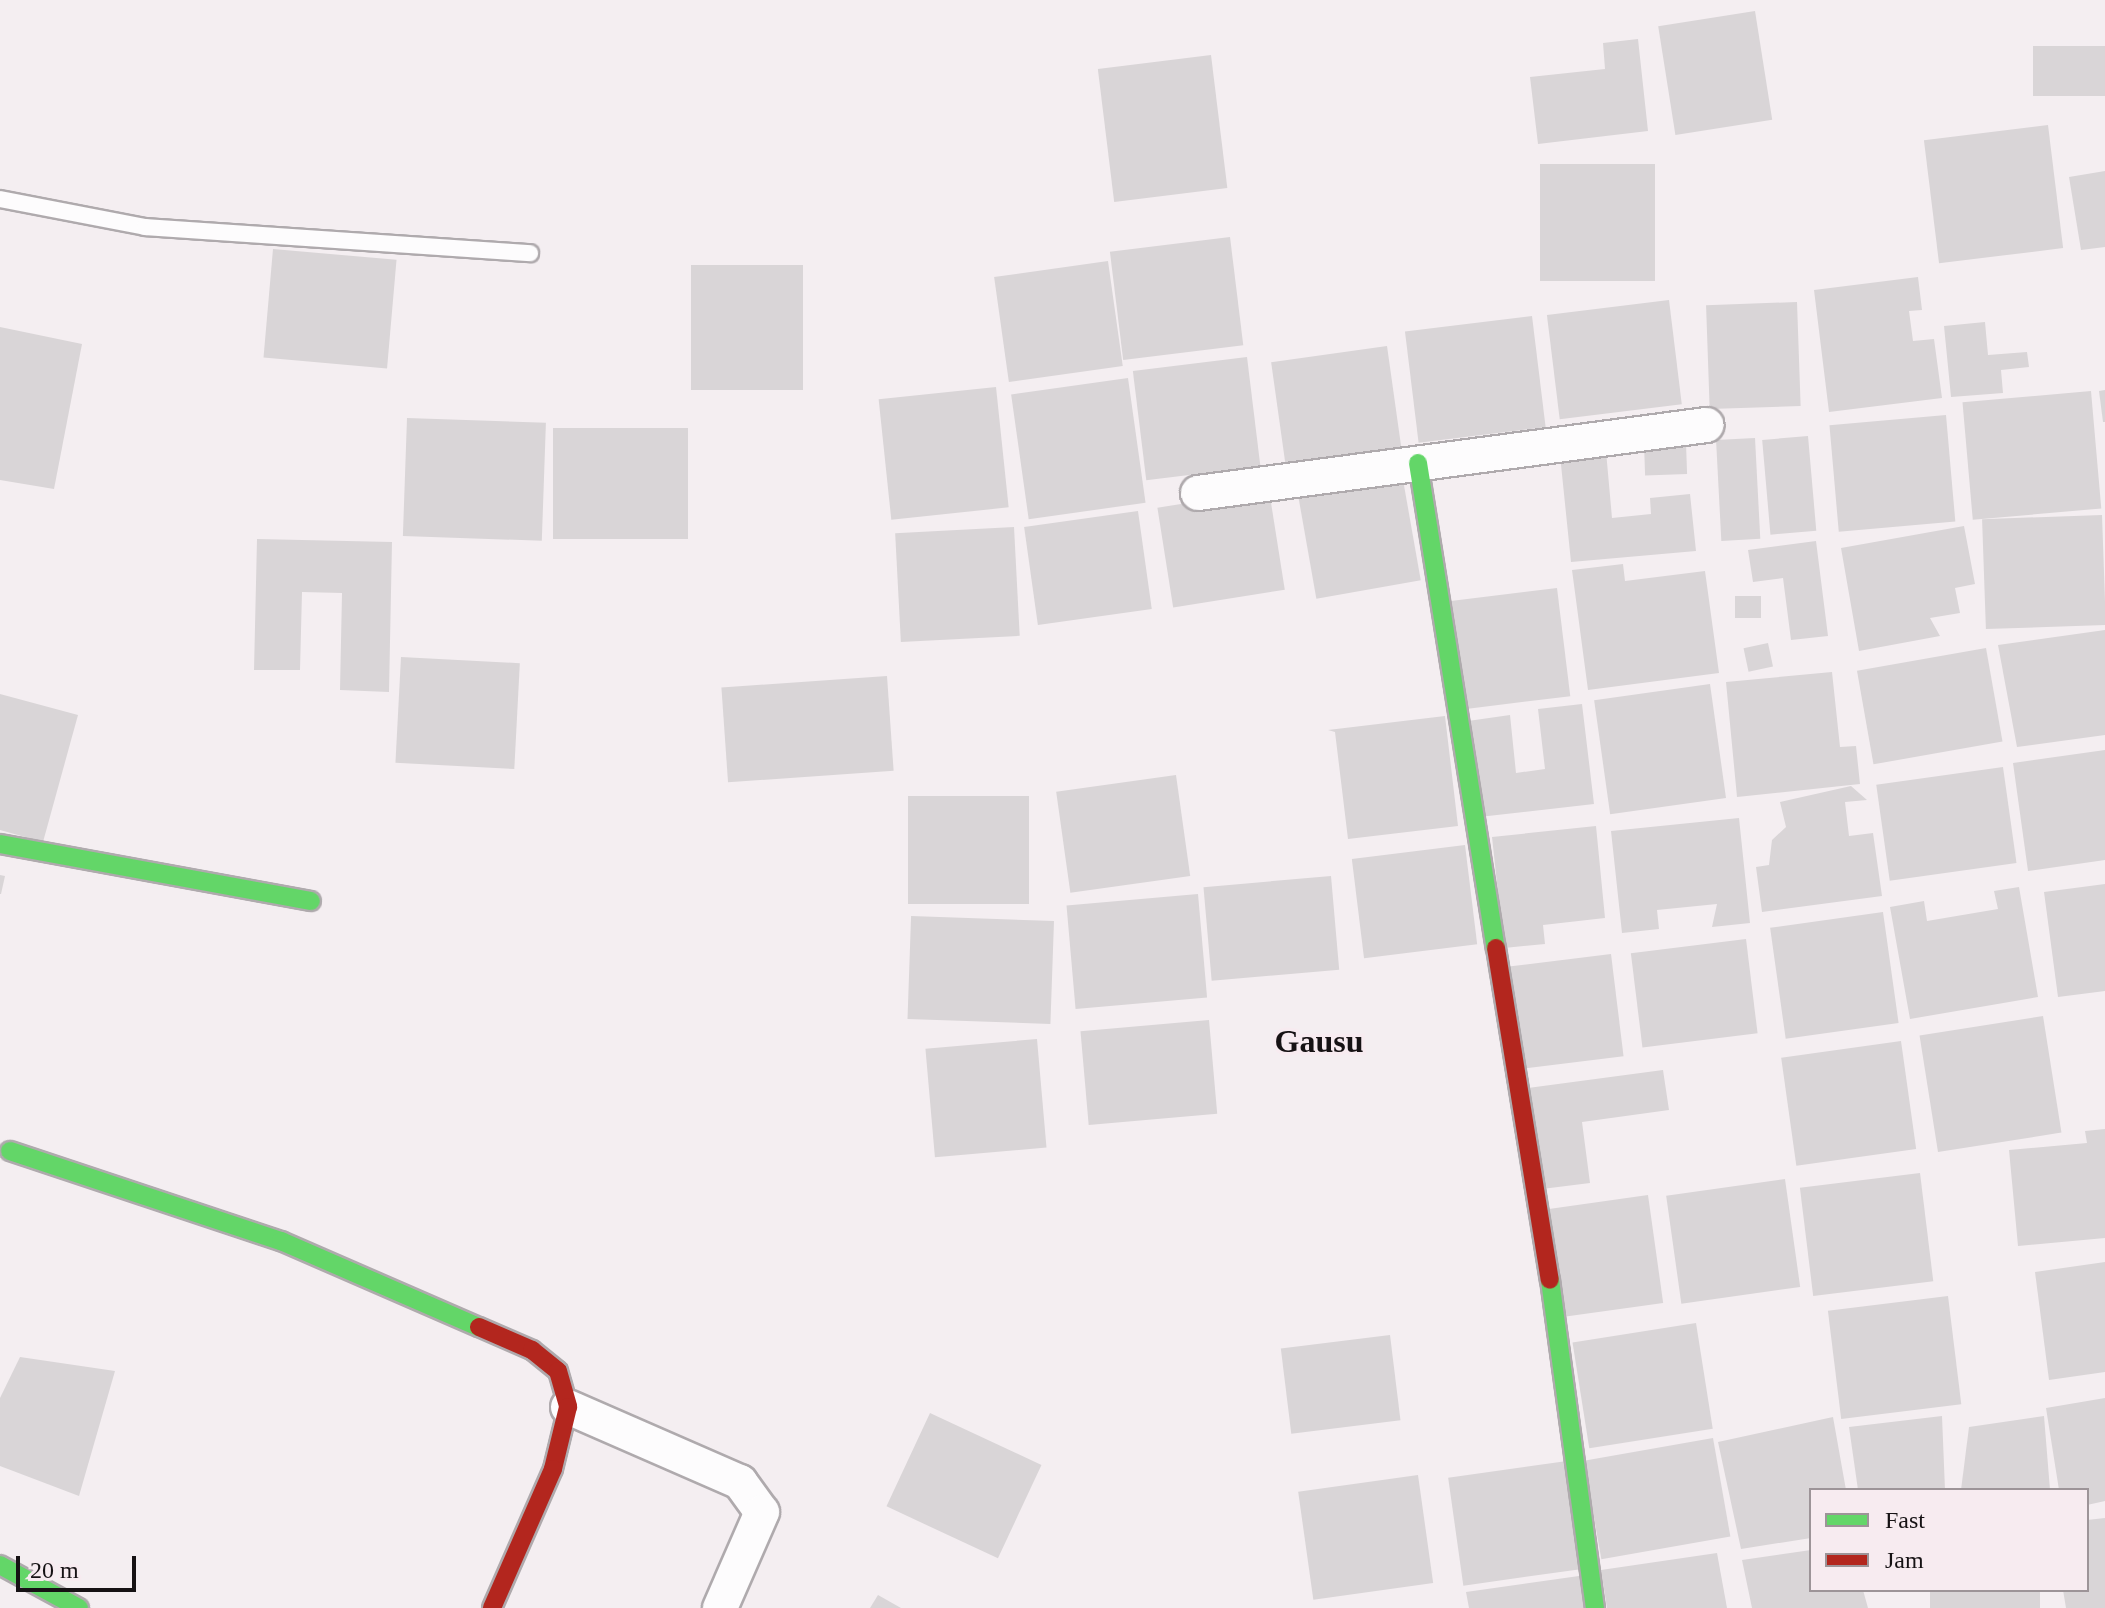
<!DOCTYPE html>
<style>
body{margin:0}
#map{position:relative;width:2105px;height:1608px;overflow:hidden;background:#f4eef1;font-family:"Times New Roman",serif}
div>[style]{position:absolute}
.building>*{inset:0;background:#d9d5d7;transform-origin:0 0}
.roads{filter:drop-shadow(2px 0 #afaaad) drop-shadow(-2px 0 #afaaad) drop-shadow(0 2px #afaaad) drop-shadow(0 -2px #afaaad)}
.lane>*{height:16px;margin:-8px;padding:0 8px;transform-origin:8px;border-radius:8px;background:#fdfcfd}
.street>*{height:34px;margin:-17px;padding:0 17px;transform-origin:17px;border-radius:17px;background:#fdfcfd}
.fast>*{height:18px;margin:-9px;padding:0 9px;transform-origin:9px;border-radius:9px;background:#63d668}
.jam>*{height:18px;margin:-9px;padding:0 9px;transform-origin:9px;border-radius:9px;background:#b3261e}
span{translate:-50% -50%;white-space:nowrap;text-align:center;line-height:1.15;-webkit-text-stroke:7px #f7ebf0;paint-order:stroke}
.district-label{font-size:32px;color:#161214;font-weight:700}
.legend{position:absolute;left:1809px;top:1488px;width:280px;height:104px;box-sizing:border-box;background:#f7ebf0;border:2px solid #9d9498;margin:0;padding:10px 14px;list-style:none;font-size:24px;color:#161214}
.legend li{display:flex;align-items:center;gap:16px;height:40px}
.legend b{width:40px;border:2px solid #9d9498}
.scale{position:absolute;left:16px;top:1556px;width:120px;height:36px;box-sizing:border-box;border:4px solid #161214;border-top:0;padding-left:10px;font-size:24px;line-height:28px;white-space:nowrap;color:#161214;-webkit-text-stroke:6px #f7ebf0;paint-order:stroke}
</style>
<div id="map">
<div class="building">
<div style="left:1755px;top:11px;width:110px;height:98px;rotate:81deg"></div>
<div style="clip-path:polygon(1638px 39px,1648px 131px,1538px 144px,1530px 77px,1605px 69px,1603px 43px)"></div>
<div style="left:2105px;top:46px;width:50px;height:72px;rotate:90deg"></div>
<div style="left:1211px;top:55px;width:134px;height:114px;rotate:83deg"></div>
<div style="left:2048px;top:125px;width:124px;height:125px;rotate:83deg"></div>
<div style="left:1655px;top:164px;width:117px;height:115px;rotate:90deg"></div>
<div style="clip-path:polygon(2105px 171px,2105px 247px,2081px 250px,2069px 177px)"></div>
<div style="left:1230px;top:237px;width:109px;height:121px;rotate:83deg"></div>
<div style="left:273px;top:249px;width:124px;height:109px;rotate:5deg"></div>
<div style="left:1108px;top:261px;width:106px;height:115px;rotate:82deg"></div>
<div style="left:803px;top:265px;width:125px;height:112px;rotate:90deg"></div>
<div style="clip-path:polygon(1918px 277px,1922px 310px,1909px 311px,1913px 341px,1934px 339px,1942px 398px,1829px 412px,1814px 290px)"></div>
<div style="left:1669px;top:300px;width:105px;height:123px;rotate:83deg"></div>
<div style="left:1797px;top:302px;width:104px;height:91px;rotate:88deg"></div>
<div style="left:1532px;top:316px;width:112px;height:128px;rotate:83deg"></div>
<div style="clip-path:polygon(1985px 322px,1988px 355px,2027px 352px,2029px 367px,2001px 370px,2003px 393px,1951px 397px,1944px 326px)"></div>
<div style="clip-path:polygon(0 327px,82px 344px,54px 489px,0 480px)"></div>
<div style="left:1387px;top:346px;width:116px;height:117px;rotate:82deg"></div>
<div style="left:1247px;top:357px;width:110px;height:115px;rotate:83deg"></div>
<div style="left:1128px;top:378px;width:126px;height:118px;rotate:82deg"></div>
<div style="left:996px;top:387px;width:121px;height:118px;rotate:84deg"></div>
<div style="clip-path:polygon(2105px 390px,2105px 422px,2103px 422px,2099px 391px)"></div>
<div style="left:2091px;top:391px;width:118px;height:129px;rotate:85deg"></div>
<div style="left:1946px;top:415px;width:107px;height:117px;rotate:85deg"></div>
<div style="left:407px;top:418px;width:139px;height:118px;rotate:2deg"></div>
<div style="left:553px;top:428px;width:135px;height:111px"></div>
<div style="left:1808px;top:436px;width:95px;height:46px;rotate:85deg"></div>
<div style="left:1755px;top:438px;width:101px;height:39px;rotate:87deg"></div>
<div style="left:1686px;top:443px;width:31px;height:42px;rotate:88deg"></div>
<div style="clip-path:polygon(1606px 451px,1612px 518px,1651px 514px,1650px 498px,1690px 494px,1696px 551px,1571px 562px,1560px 455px)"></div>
<div style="left:1402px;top:474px;width:108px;height:106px;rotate:80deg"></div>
<div style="left:1269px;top:490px;width:101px;height:113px;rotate:81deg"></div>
<div style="left:1138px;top:511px;width:99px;height:115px;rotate:82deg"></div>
<div style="left:2102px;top:515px;width:110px;height:120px;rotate:88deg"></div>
<div style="clip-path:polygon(1964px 526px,1975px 584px,1955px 588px,1960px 613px,1930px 618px,1940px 636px,1859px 651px,1841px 548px)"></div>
<div style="left:1014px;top:527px;width:109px;height:119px;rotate:87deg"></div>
<div style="clip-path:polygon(257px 539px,392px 542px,389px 692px,340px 690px,342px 593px,302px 592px,300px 670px,254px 670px)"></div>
<div style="clip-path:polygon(1816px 541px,1828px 636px,1791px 640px,1783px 578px,1753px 582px,1748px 550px)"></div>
<div style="clip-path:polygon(1623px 564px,1625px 581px,1705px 571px,1719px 673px,1588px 690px,1572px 570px)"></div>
<div style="left:1557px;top:588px;width:109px;height:111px;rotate:83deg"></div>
<div style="left:1761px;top:596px;width:22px;height:26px;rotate:90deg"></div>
<div style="clip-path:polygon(2105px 630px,2105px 735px,2017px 747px,1998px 645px)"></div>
<div style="left:1768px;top:643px;width:24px;height:25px;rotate:78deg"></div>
<div style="left:1986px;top:648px;width:95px;height:131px;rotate:80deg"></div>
<div style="left:401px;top:657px;width:119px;height:106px;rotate:3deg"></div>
<div style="clip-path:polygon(1832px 672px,1840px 747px,1856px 746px,1860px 784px,1737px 797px,1726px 682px)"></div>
<div style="left:887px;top:676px;width:95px;height:166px;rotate:86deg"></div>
<div style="left:1710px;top:684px;width:115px;height:117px;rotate:82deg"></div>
<div style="clip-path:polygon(0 694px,78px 715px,43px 842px,0 830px)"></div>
<div style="clip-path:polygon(1582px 704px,1594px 804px,1479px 817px,1468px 721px,1510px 715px,1516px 773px,1545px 769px,1538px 709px)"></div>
<div style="clip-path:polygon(1445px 716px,1458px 826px,1348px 839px,1335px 732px,1328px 730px)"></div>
<div style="clip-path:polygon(2105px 750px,2105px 860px,2028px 871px,2013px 763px)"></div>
<div style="left:2003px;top:767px;width:97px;height:128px;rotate:82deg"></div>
<div style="left:1176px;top:775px;width:102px;height:121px;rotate:82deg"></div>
<div style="clip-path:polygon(1851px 786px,1867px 800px,1845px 802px,1849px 836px,1873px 833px,1882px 896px,1762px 912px,1756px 867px,1769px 865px,1772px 840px,1786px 827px,1780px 802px)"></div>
<div style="left:908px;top:796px;width:121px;height:108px"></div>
<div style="clip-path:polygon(1739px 818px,1750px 923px,1712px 927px,1717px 904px,1657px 910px,1659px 929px,1622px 933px,1611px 831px)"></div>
<div style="clip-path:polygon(1596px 826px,1605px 918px,1543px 925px,1545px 944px,1504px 948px,1492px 837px)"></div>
<div style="left:1465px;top:845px;width:100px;height:114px;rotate:83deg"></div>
<div style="clip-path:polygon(0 875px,5px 876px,1px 894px,0 894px)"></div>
<div style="left:1331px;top:876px;width:94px;height:128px;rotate:85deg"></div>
<div style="clip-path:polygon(2105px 884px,2105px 991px,2058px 997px,2044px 892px)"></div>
<div style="clip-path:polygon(2019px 887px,2038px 997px,1910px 1019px,1890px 907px,1924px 901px,1927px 921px,1998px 909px,1994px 891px)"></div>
<div style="left:1198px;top:894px;width:104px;height:132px;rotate:85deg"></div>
<div style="left:1883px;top:912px;width:112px;height:114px;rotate:82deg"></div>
<div style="left:1054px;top:921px;width:103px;height:143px;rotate:92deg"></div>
<div style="left:1746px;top:939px;width:95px;height:116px;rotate:83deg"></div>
<div style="left:1611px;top:954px;width:103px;height:103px;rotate:83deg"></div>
<div style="left:2043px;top:1016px;width:118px;height:125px;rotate:81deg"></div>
<div style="left:1209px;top:1020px;width:94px;height:129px;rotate:85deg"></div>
<div style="left:1037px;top:1039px;width:109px;height:112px;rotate:85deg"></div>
<div style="left:1901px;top:1041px;width:109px;height:121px;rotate:82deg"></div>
<div style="clip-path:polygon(1663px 1070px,1669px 1110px,1582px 1122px,1590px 1183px,1542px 1189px,1528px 1088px)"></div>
<div style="clip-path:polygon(2105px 1129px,2105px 1238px,2018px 1246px,2009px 1150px,2087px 1143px,2085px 1131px)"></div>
<div style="left:1920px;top:1173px;width:109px;height:121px;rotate:83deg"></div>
<div style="left:1785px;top:1179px;width:109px;height:120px;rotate:82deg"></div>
<div style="left:1648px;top:1195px;width:109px;height:100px;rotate:82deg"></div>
<div style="clip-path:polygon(2105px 1262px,2105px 1372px,2049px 1380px,2035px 1272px)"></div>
<div style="left:1948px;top:1296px;width:109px;height:121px;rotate:83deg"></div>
<div style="left:1696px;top:1323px;width:107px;height:125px;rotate:81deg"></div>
<div style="left:1390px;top:1335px;width:86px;height:110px;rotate:83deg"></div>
<div style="clip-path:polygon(20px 1357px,115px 1371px,79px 1496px,0 1466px,0 1398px)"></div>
<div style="clip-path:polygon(2105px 1398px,2105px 1501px,2087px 1505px,2087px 1490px,2059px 1490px,2046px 1408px)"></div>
<div style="left:930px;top:1413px;width:123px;height:103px;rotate:25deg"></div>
<div style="clip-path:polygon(1942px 1416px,1945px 1490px,1858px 1490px,1849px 1427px)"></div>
<div style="clip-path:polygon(2044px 1416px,2050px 1490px,1961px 1490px,1969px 1427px)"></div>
<div style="clip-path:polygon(1833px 1417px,1846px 1490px,1811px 1490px,1811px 1538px,1741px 1549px,1718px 1442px)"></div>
<div style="left:1713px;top:1438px;width:100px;height:131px;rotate:80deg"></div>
<div style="left:1567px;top:1461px;width:109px;height:120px;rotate:82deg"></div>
<div style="left:1418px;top:1475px;width:109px;height:121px;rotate:82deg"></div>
<div style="clip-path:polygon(2105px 1518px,2105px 1608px,2066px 1608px,2063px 1590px,2087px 1590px,2087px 1520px)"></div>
<div style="clip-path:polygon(1811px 1550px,1811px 1590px,1863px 1590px,1868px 1608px,1752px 1608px,1742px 1560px)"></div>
<div style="clip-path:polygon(1717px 1553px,1727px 1608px,1607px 1608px,1601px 1570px)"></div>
<div style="clip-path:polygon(1586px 1575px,1591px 1608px,1469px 1608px,1466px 1592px)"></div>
<div style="left:1930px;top:1590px;width:110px;height:18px"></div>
<div style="clip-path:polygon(878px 1595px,901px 1608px,870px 1608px)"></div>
</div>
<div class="roads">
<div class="lane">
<div style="left:0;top:199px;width:148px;rotate:10.9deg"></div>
<div style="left:145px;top:227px;width:386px;rotate:3.9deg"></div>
</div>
<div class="street">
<div style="left:1198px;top:493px;width:513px;rotate:-7.62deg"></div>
<div style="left:568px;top:1407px;width:188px;rotate:23.6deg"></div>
<div style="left:740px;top:1482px;width:37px;rotate:54deg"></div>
<div style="left:762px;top:1512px;width:105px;rotate:113.6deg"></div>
</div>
<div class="fast">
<div style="left:1418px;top:463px;width:491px;rotate:80.9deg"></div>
<div style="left:0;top:844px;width:316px;rotate:10.4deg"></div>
<div style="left:10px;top:1151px;width:286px;rotate:18.4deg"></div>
<div style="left:281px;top:1241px;width:216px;rotate:23.5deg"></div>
<div style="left:1550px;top:1280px;width:331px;rotate:82.2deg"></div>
<div style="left:0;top:1565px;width:90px;rotate:28.6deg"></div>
</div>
<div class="jam">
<div style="left:1496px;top:948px;width:336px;rotate:80.8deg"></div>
<div style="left:479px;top:1327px;width:58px;rotate:23.5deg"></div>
<div style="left:532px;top:1350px;width:33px;rotate:39deg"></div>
<div style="left:558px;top:1371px;width:37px;rotate:74deg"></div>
<div style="left:568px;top:1407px;width:64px;rotate:103.6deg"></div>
<div style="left:553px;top:1469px;width:152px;rotate:113.7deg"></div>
</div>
</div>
<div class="district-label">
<span style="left:1319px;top:1041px">Gausu</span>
</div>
<ul class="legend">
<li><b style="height:10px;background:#63d668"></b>Fast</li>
<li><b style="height:10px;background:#b3261e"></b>Jam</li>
</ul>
<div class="scale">20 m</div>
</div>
